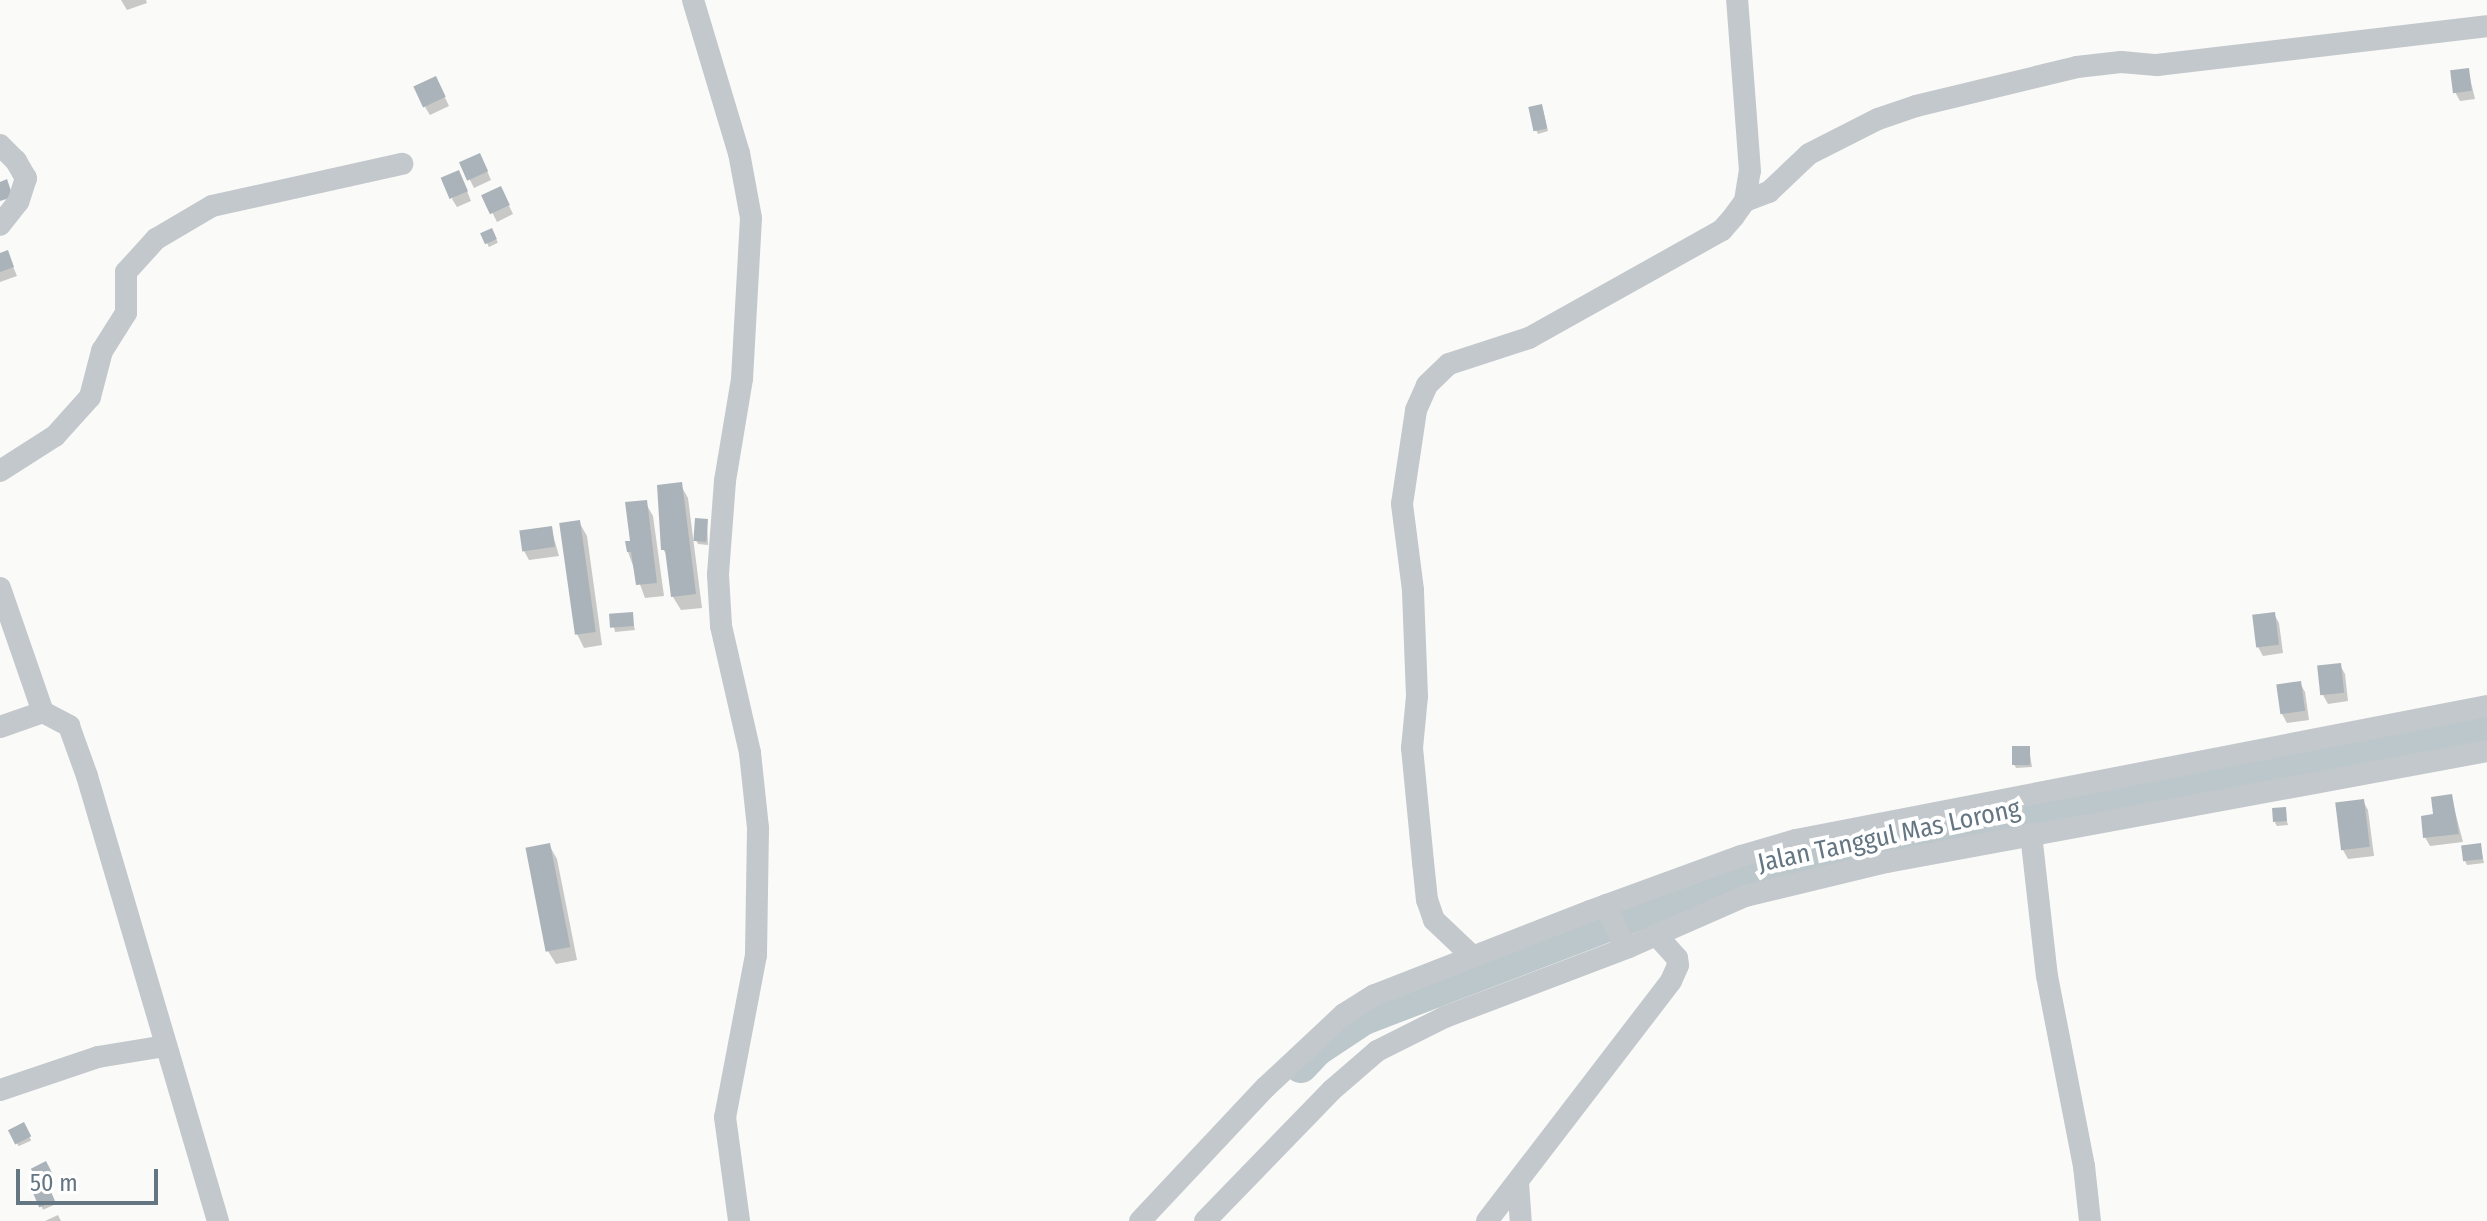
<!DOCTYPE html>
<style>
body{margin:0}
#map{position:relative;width:2487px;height:1221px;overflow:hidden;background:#fafaf8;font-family:"Fira Sans Condensed",sans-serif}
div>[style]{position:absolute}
.shadow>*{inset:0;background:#0003;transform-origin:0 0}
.river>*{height:34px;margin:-17px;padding:0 17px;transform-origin:17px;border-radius:17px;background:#bbc7cb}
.building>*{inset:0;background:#aab3b9;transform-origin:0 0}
.street>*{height:22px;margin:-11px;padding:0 11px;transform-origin:11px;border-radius:11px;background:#c3c8cc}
span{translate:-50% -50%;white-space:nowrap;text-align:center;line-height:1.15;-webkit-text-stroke:8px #fff;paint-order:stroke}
.street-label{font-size:26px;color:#657683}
.scale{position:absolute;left:16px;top:1169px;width:142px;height:36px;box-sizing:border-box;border:4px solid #657683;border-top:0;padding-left:10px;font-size:24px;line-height:28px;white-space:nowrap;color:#657683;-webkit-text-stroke:6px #fff;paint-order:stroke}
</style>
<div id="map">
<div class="shadow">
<div style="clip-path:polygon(146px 0,147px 3px,127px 10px,121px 0)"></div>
<div style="clip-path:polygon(2468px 70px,2475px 99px,2460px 101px,2455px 92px)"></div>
<div style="clip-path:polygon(440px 87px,449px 106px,430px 115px,425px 107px)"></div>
<div style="clip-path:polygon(1543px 110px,1548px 131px,1538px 134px,1536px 130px)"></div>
<div style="clip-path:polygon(462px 164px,484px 164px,491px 180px,474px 188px)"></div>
<div style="clip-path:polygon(463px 181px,471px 201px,457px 207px,452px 199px)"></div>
<div style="clip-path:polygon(484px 196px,505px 197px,513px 214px,497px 222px)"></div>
<div style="left:492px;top:230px;width:14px;height:10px;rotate:65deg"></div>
<div style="clip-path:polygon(7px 252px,17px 276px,0 282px,0 255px)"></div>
<div style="clip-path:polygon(680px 484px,688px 498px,702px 608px,681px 610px,673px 597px,668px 557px,663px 549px)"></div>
<div style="clip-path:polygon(645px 502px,653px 516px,664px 596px,645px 598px,628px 552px)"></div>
<div style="clip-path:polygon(707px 520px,708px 545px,698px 544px,696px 540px)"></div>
<div style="clip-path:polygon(579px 522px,587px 536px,602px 645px,584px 648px,577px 634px)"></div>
<div style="clip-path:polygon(551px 528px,559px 556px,529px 560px,524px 551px)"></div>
<div style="clip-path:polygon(631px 614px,635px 630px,615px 632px,612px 616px)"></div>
<div style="clip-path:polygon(2274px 614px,2279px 623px,2283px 653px,2263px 656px,2258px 647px)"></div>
<div style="clip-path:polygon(2340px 665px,2345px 674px,2348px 701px,2328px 704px,2323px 695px)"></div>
<div style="clip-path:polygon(2300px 683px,2305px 692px,2309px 720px,2287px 723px,2282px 714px)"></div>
<div style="clip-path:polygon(2029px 748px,2032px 767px,2016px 768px,2014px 764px)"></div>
<div style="clip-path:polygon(2451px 796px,2463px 842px,2430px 846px,2425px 837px,2435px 816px)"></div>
<div style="clip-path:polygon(2363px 801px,2368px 810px,2374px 856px,2348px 859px,2343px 850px)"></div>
<div style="clip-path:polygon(2284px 810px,2288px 825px,2277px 826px,2275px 823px)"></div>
<div style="clip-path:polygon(549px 845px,557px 859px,577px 960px,556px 964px,548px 951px)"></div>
<div style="clip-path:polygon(2480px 845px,2484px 863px,2467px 865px,2465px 861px)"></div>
<div style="left:24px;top:1125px;width:17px;height:14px;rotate:65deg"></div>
<div style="left:45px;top:1163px;width:18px;height:13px;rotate:63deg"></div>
<div style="left:48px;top:1189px;width:17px;height:13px;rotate:66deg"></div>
<div style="clip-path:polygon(58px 1215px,61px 1221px,45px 1221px)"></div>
</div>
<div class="river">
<div style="left:1301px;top:1066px;width:23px;rotate:-47deg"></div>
<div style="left:1317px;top:1049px;width:56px;rotate:-33.4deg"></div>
<div style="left:1364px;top:1018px;width:420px;rotate:-20.9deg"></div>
<div style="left:1756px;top:868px;width:107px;rotate:-12.4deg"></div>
<div style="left:1861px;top:845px;width:637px;rotate:-10.59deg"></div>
</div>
<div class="building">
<div style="left:2469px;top:68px;width:23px;height:19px;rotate:83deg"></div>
<div style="left:436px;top:76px;width:23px;height:25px;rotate:65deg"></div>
<div style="left:1542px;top:104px;width:25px;height:14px;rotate:78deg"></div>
<div style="left:480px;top:153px;width:20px;height:23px;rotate:66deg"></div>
<div style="left:459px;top:170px;width:23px;height:20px;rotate:67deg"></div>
<div style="clip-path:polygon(7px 179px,13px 197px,0 201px,0 182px)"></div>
<div style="left:501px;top:186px;width:21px;height:22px;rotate:65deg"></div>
<div style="left:492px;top:228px;width:12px;height:13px;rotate:66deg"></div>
<div style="clip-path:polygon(8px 250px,14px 267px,0 272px,0 253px)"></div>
<div style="clip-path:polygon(682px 482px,696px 594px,671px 597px,665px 550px,661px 550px,657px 485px)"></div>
<div style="clip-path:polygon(647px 500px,657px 583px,636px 585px,631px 552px,627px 552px,625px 541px,630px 541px,625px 502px)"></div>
<div style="left:695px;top:518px;width:13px;height:23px;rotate:4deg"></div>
<div style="left:580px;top:520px;width:113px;height:21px;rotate:82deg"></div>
<div style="left:552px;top:526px;width:21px;height:33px;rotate:82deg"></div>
<div style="left:633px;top:612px;width:14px;height:24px;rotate:86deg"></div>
<div style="left:2275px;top:612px;width:33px;height:23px;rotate:83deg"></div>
<div style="left:2341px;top:663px;width:30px;height:24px;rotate:84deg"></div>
<div style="left:2301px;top:681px;width:30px;height:25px;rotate:82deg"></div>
<div style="left:2012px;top:746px;width:18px;height:19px"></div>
<div style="clip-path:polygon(2452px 794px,2459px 834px,2423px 838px,2421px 816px,2433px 814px,2431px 797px)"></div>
<div style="left:2364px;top:799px;width:48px;height:29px;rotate:83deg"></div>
<div style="left:2286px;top:807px;width:14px;height:14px;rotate:86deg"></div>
<div style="left:550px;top:843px;width:106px;height:25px;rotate:79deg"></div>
<div style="left:2481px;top:843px;width:16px;height:20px;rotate:83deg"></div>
<div style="left:24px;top:1122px;width:16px;height:18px;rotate:63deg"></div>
<div style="left:46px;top:1161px;width:16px;height:17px;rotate:63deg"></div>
<div style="left:49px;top:1187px;width:15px;height:17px;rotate:67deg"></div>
</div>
<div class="street">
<div style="left:693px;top:0;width:160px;rotate:73.3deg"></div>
<div style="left:739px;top:153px;width:66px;rotate:79.5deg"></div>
<div style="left:751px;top:218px;width:161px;rotate:93.2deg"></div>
<div style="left:742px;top:379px;width:103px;rotate:99.5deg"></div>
<div style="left:725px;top:481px;width:94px;rotate:94.3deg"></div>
<div style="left:718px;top:575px;width:51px;rotate:86.6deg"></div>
<div style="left:721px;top:626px;width:130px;rotate:77.1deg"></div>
<div style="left:750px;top:753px;width:75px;rotate:83.9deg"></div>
<div style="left:758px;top:828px;width:127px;rotate:90.9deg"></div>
<div style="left:756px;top:955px;width:165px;rotate:100.8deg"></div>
<div style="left:725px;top:1117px;width:105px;rotate:82.3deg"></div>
<div style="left:0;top:145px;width:23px;rotate:45deg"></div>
<div style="left:16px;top:161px;width:20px;rotate:60deg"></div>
<div style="left:26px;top:178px;width:25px;rotate:108deg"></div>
<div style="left:18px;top:202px;width:29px;rotate:128deg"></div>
<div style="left:1745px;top:201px;width:26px;rotate:-21deg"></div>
<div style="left:1769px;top:192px;width:55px;rotate:-43.5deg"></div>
<div style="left:1809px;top:154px;width:77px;rotate:-26.9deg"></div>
<div style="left:1878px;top:119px;width:40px;rotate:-18.9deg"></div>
<div style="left:1916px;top:106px;width:166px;rotate:-13.6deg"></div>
<div style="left:2077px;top:67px;width:44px;rotate:-6.5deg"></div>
<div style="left:2121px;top:62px;width:36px;rotate:5deg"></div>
<div style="left:2157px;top:65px;width:332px;rotate:-6.7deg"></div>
<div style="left:0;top:471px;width:65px;rotate:-32.5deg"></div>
<div style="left:55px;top:436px;width:52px;rotate:-48.1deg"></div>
<div style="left:90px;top:397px;width:48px;rotate:-75.4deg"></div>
<div style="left:102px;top:351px;width:45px;rotate:-57.7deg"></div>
<div style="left:126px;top:313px;width:41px;rotate:-90deg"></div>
<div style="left:126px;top:272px;width:45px;rotate:-47.7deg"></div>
<div style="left:156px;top:239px;width:65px;rotate:-30.5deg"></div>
<div style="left:212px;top:206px;width:195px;rotate:-12.5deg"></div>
<div style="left:0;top:588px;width:131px;rotate:70.9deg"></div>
<div style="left:43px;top:712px;width:30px;rotate:28deg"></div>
<div style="left:69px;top:726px;width:53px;rotate:70.2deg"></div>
<div style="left:87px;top:776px;width:464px;rotate:73.6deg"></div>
<div style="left:0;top:727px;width:46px;rotate:-19.2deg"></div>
<div style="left:2031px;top:834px;width:143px;rotate:83.6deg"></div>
<div style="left:2047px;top:976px;width:194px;rotate:79deg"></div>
<div style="left:2084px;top:1166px;width:55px;rotate:83.8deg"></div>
<div style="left:1606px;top:905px;width:35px;rotate:66deg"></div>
<div style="left:1620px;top:937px;width:13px;rotate:48deg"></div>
<div style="left:1472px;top:956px;width:52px;rotate:-136.5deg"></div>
<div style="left:1434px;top:920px;width:21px;rotate:-109deg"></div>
<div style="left:1427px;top:900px;width:38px;rotate:-96deg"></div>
<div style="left:1423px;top:862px;width:115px;rotate:-95.5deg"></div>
<div style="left:1412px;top:748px;width:52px;rotate:-84.5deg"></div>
<div style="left:1417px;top:696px;width:106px;rotate:-92.2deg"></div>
<div style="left:1413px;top:590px;width:87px;rotate:-97.3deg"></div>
<div style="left:1402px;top:504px;width:95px;rotate:-81.5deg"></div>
<div style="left:1416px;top:410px;width:27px;rotate:-66deg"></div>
<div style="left:1427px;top:385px;width:30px;rotate:-44deg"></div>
<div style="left:1449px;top:364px;width:84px;rotate:-18deg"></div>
<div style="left:1529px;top:338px;width:221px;rotate:-29.2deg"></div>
<div style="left:1722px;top:230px;width:18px;rotate:-49deg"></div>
<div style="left:1734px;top:216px;width:19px;rotate:-54deg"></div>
<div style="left:1745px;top:201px;width:30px;rotate:-81deg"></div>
<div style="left:1750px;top:171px;width:171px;rotate:-94.3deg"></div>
<div style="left:0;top:1090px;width:103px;rotate:-18.6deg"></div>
<div style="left:98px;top:1057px;width:68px;rotate:-9.3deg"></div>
<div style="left:1518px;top:1182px;width:39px;rotate:86deg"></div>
<div style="left:1140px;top:1221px;width:184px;rotate:-46.8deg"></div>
<div style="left:1266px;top:1087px;width:107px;rotate:-43.1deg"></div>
<div style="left:1344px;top:1014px;width:36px;rotate:-32deg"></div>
<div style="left:1375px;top:995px;width:231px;rotate:-21.3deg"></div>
<div style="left:1590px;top:911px;width:161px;rotate:-20deg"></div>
<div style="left:1741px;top:856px;width:57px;rotate:-16.2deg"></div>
<div style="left:1796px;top:840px;width:704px;rotate:-10.97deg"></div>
<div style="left:1205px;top:1221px;width:182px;rotate:-45.9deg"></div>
<div style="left:1332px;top:1090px;width:60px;rotate:-40.9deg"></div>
<div style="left:1377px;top:1051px;width:76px;rotate:-26.6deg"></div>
<div style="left:1445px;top:1017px;width:197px;rotate:-20.8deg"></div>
<div style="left:1629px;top:947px;width:127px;rotate:-23.7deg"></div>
<div style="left:1745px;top:896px;width:146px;rotate:-13.5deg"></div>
<div style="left:1887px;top:862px;width:610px;rotate:-10.48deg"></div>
<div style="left:1487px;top:1221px;width:302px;rotate:-52.5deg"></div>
<div style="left:1671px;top:981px;width:17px;rotate:-66deg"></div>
<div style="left:1678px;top:965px;width:7px;rotate:-98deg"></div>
<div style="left:1677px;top:958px;width:31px;rotate:-132deg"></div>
</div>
<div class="street-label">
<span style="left:1889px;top:836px;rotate:-12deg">Jalan Tanggul Mas Lorong</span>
</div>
<div class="scale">50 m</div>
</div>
